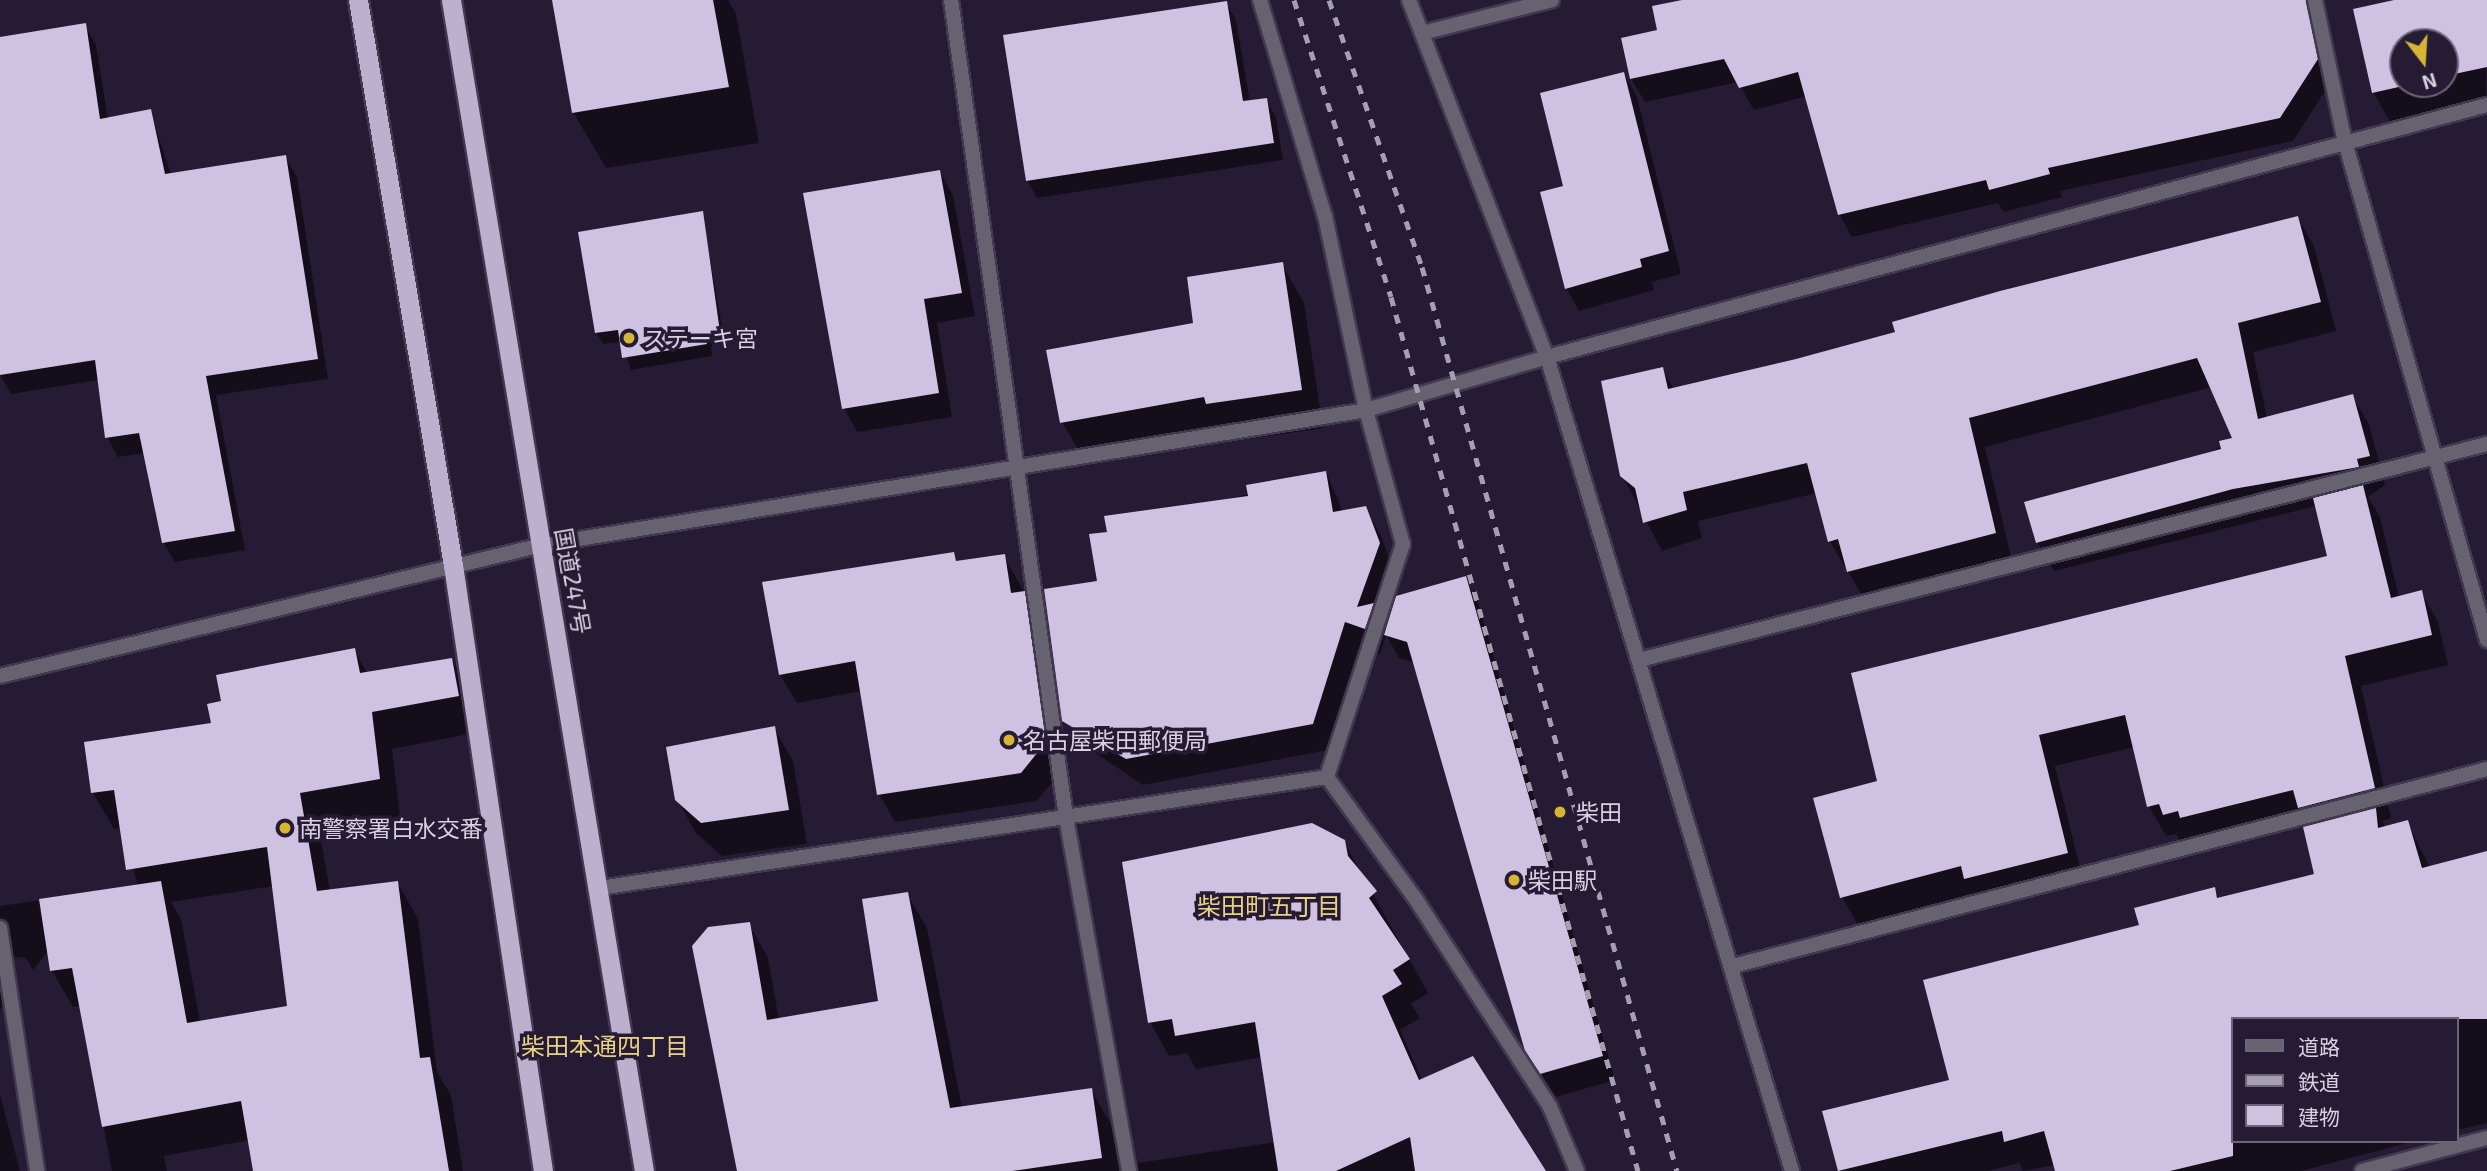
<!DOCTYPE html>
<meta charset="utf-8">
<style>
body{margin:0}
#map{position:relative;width:2487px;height:1171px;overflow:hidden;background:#261b34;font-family:"Exo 2","Noto Sans JP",sans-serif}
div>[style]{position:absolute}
.shadow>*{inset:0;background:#0007}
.building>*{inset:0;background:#cec1e1}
.roads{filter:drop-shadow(2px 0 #423850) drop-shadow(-2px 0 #423850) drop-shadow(0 2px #423850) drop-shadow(0 -2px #423850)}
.minor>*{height:14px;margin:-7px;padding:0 7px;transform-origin:7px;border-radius:7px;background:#67626f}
.tertiary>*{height:14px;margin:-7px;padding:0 7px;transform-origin:7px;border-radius:7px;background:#67626f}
.trunk>*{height:19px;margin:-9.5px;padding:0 9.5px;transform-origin:9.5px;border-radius:9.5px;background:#bcb0ce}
.rail>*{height:5px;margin-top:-2.5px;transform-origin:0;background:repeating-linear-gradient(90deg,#a69eb1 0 9px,transparent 0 18px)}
.dots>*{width:19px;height:19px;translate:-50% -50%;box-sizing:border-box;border:4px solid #261b34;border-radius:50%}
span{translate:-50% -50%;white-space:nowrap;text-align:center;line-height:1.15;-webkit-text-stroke:7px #261b34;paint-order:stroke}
.poi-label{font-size:23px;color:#d8d1e2}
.left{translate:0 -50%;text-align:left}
.street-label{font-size:23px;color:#d8d1e2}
.neighbourhood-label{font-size:24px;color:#e8d184}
.legend{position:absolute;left:2231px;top:1017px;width:228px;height:126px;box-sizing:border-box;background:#261b34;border:2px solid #6d647a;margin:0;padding:9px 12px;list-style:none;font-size:21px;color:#d8d1e2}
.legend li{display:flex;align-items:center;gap:14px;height:35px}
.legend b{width:35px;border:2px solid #6d647a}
.north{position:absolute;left:2389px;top:28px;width:70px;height:70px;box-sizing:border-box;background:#261b34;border:2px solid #6d647a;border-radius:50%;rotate:163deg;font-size:19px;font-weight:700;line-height:28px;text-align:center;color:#d8d1e2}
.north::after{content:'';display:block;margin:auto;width:24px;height:32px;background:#d6b534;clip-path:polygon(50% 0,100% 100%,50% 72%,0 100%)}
</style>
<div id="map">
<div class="shadow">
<div style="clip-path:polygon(554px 0,728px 0,736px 14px,759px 143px,606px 168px,573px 112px)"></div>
<div style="clip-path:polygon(1690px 0,2286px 0,2322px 44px,2330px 83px,2293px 141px,2060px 191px,2062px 197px,2004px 212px,1998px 203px,1852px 237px,1839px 214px,1807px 96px,1754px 110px,1738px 82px,1645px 102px,1631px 79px)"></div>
<div style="clip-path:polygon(evenodd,2397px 0,2487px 0,2486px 102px,2391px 123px,2373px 92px,2397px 0,2403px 42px,2445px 42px,2445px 84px,2403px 84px,2403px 42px)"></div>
<div style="clip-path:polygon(1226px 3px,1236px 20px,1250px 102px,1266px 100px,1276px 117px,1283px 160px,1037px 198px,1027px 180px)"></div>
<div style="clip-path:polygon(85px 25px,96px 45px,108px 119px,150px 111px,171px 174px,285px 157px,297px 177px,328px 379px,216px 395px,245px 550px,175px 562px,163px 542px,145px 453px,118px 457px,107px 437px,99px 380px,11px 394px,0 375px,0 39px)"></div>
<div style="clip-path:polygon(1624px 74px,1637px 97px,1681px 274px,1652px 282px,1654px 290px,1579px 311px,1566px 288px,1565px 187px)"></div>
<div style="clip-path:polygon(939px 171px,953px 195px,975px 316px,937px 323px,952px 417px,857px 432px,844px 408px)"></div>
<div style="clip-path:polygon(702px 213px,725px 344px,711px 347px,712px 356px,631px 370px,621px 342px,603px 344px,596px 332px)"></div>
<div style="clip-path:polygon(2298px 218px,2314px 246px,2336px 331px,2253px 352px,2267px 418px,2352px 396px,2369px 424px,2385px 485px,2368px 497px,2380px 517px,2399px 597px,2421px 592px,2438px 622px,2448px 665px,2361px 686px,2391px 818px,2382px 821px,2386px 828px,2407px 822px,2430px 868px,2487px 853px,2487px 1123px,2457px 1130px,2457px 1019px,2233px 1019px,2233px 1141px,2415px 1141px,2301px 1171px,2057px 1171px,2055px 1165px,2023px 1171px,2019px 1163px,1988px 1171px,1840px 1171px,1825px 1113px,1951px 1082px,2141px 927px,2214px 889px,2220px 899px,2316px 875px,2307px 820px,2182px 844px,2176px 834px,2166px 836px,2149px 806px,2135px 747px,2055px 766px,2084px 884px,1983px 908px,1976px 896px,1859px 927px,1842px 897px,1879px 782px,2329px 558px,2316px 506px,2054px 571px,2037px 542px,2235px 439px,2212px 387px,1985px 447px,2012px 561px,1865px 600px,1830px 542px,1817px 493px,1698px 521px,1702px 538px,1662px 551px,1622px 475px,1662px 369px,1674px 389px,1796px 361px)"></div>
<div style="clip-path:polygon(1282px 264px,1304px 303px,1323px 428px,1229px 442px,1225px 435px,1084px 460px,1062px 422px)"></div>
<div style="clip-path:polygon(1326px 472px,1343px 512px,1365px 508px,1380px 534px,1394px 570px,1378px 614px,1387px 629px,1465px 578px,1478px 602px,1615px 1080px,1556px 1097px,1527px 1051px,1415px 663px,1399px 658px,1386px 635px,1380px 654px,1360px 647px,1328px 750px,1143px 785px,1082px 744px,1067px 718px,1109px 533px)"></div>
<div style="clip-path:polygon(953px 554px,958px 563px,1004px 556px,1040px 621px,1061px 771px,1037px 801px,895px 822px,879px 794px,862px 691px,797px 703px,780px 675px,764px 584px)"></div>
<div style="clip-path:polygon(evenodd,354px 650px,367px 673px,452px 660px,473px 697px,479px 732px,392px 749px,400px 816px,319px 829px,330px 891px,397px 882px,418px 919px,437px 1072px,451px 1095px,463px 1171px,255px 1171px,250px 1140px,164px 1156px,167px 1171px,112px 1171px,81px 1006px,73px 1007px,52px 971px,49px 950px,33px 970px,26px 958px,14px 957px,15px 992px,0 1010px,0 906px,138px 886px,122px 828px,114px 829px,93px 793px,213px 724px,223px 703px,354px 650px,274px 886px,289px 1007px,200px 1022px,181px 919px,171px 902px,274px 886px)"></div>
<div style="clip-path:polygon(774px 728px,793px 761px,807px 844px,722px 856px,696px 833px,677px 799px)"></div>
<div style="clip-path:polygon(1344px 842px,1428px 993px,1411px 1004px,1420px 1018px,1400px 1030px,1422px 1080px,1544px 1171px,1136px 1171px,1138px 1163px,1276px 1142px,1263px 1057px,1196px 1069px,1187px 1053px,1169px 1056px,1150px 1022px)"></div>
<div style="clip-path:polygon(907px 894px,927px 928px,962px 1108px,1091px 1090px,1111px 1124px,1120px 1171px,738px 1171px,749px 924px,768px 958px,779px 1020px,880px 1003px)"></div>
<div style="clip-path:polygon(0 1094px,20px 1171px,0 1171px)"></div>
</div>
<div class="building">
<div style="clip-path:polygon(552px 0,713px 0,729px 87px,572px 113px)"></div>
<div style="clip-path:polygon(1682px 0,2306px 0,2318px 59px,2280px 118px,2048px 168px,2050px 174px,1989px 190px,1986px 180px,1838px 215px,1798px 72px,1739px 88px,1724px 59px,1630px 79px,1621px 38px,1657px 30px,1652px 6px)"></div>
<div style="clip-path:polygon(2394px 0,2487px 0,2487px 67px,2445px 76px,2445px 42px,2403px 42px,2403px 84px,2412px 84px,2372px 93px,2353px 9px)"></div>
<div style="clip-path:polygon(1227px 1px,1243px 101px,1267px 98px,1274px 143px,1026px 181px,1003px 35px)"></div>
<div style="clip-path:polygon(86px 23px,100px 119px,151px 109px,165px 174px,286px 155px,318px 359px,206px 376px,235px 531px,162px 543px,139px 433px,105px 438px,95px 360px,0 375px,0 37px)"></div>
<div style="clip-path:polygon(1624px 72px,1669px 251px,1640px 259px,1642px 267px,1565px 289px,1540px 192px,1563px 186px,1540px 93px)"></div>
<div style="clip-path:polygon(940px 170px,962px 293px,924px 299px,939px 393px,842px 409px,803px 193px)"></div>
<div style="clip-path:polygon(703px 211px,720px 332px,705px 335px,707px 344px,622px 358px,618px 330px,595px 333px,578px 232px)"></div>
<div style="clip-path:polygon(2298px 216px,2321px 302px,2238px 323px,2258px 419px,2353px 394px,2370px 456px,2357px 459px,2359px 467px,2233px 489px,2036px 543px,2024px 502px,2221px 449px,2219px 441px,2232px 438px,2197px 358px,1969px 418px,1996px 533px,1847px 572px,1838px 539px,1828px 542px,1807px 463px,1683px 492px,1687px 510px,1643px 523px,1635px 488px,1620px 476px,1601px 381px,1663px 367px,1668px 389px,1796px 359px,1895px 332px,1892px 322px,2000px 291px)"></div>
<div style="clip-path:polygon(1283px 262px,1302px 390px,1206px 404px,1204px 397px,1060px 423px,1046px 350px,1193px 323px,1187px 277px)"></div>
<div style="clip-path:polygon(1326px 471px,1333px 512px,1366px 506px,1380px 543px,1357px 607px,1374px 603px,1365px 629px,1345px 622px,1313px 724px,1126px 759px,1062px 721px,1044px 589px,1097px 581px,1089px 534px,1107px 532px,1104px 516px,1248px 496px,1246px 485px)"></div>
<div style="clip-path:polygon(2363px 485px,2391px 598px,2422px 590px,2432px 635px,2345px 656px,2375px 788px,2298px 808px,2293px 790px,2180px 818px,2178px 811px,2163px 815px,2159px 804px,2147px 807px,2125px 715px,2039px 735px,2068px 853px,1964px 879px,1961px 866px,1840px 898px,1813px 798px,1877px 781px,1851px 673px,2327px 556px,2313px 498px)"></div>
<div style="clip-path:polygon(954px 552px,956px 561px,1005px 554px,1011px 593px,1025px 591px,1046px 742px,1021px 773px,877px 795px,855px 661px,779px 675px,762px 582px)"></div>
<div style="clip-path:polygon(1466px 576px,1603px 1056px,1540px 1074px,1525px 1051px,1407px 642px,1384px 635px,1396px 596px)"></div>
<div style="clip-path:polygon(355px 648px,360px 673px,452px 658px,459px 696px,372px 712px,380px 779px,300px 793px,317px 891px,398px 881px,420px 1058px,430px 1057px,449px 1171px,253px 1171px,241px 1101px,102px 1127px,72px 968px,50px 971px,39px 899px,161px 881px,187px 1023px,287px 1006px,267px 847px,126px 870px,114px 790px,91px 793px,84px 742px,211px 723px,207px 704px,221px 701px,216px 675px)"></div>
<div style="clip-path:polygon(775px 726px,789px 810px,701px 823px,675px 800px,666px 747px)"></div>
<div style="clip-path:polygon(2376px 808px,2378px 828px,2408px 820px,2422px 868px,2487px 851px,2487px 1019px,2233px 1019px,2233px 1156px,2170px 1171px,2055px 1171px,2044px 1131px,2004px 1142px,2002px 1131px,1838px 1171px,1822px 1111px,1949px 1080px,1923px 980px,2139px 925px,2134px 908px,2215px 887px,2217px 898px,2314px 874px,2303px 827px)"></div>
<div style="clip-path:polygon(1312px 823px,1345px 840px,1348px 856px,1377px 891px,1369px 898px,1410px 959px,1393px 970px,1402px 984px,1382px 996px,1419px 1080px,1473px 1056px,1546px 1171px,1415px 1171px,1410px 1137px,1336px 1171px,1278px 1171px,1255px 1022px,1175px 1036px,1172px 1019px,1148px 1023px,1122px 862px)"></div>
<div style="clip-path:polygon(908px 892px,950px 1108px,1092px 1088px,1102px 1158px,1012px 1171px,737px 1171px,692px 946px,708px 927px,750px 922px,767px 1020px,878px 1001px,862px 899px)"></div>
</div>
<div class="roads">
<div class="minor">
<div style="left:951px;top:0;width:825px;rotate:81.99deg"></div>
<div style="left:1066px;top:817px;width:360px;rotate:79.9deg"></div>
<div style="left:1260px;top:0;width:226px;rotate:73.3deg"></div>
<div style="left:1325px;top:216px;width:198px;rotate:78.1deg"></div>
<div style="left:1366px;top:410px;width:139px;rotate:74.6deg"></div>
<div style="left:1403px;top:544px;width:245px;rotate:108.1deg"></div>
<div style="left:2315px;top:0;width:145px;rotate:78.1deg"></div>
<div style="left:1422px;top:33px;width:134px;rotate:-14.2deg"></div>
<div style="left:1639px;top:660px;width:875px;rotate:-14.29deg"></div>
<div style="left:0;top:676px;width:558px;rotate:-13.59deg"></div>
<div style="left:542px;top:545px;width:835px;rotate:-9.3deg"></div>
<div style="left:1366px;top:410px;width:189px;rotate:-16.3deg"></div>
<div style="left:1327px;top:777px;width:150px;rotate:54deg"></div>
<div style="left:1415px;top:898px;width:249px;rotate:57.1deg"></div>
<div style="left:1550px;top:1107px;width:69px;rotate:67.1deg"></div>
<div style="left:600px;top:888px;width:735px;rotate:-8.68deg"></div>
<div style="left:0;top:928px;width:246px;rotate:81.3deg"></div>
<div style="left:1733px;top:966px;width:779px;rotate:-14.64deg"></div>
</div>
<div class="tertiary">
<div style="left:1409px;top:0;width:383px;rotate:68.9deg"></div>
<div style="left:1547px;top:357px;width:850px;rotate:73.25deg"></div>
<div style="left:2345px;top:142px;width:518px;rotate:74.08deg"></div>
<div style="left:1547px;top:357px;width:973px;rotate:-15.01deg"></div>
<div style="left:2362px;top:1171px;width:129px;rotate:-14.8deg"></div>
</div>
<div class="trunk">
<div style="left:358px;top:0;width:573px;rotate:80.46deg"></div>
<div style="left:453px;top:565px;width:613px;rotate:81.55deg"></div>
<div style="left:451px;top:0;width:1187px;rotate:80.64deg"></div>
</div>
</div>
<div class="rail">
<div style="left:1294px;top:0;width:312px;rotate:71.9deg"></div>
<div style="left:1391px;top:297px;width:908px;rotate:74.22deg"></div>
<div style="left:1329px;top:0;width:283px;rotate:70.8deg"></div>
<div style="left:1422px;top:267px;width:939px;rotate:74.25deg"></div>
</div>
<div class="dots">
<div style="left:629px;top:338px;background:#d6b534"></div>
<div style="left:1009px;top:740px;background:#d6b534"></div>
<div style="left:1560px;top:812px;background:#d6b534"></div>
<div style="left:285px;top:828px;background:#d6b534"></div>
<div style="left:1514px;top:880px;background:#d6b534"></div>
</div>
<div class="poi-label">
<span class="left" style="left:643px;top:338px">ステーキ宮</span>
<span class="left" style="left:1023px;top:740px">名古屋柴田郵便局</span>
<span class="left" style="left:1576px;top:812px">柴田</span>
<span class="left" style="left:299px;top:828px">南警察署白水交番</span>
<span class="left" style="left:1528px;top:880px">柴田駅</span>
</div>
<div class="street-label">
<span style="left:573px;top:581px;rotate:80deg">国道247号</span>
</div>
<div class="neighbourhood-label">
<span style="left:1269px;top:906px">柴田町五丁目</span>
<span style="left:605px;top:1046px">柴田本通四丁目</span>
</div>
<ul class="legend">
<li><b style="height:9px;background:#67626f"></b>道路</li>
<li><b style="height:9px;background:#a69eb1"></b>鉄道</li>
<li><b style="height:19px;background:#cec1e1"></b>建物</li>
</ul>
<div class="north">N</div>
</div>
